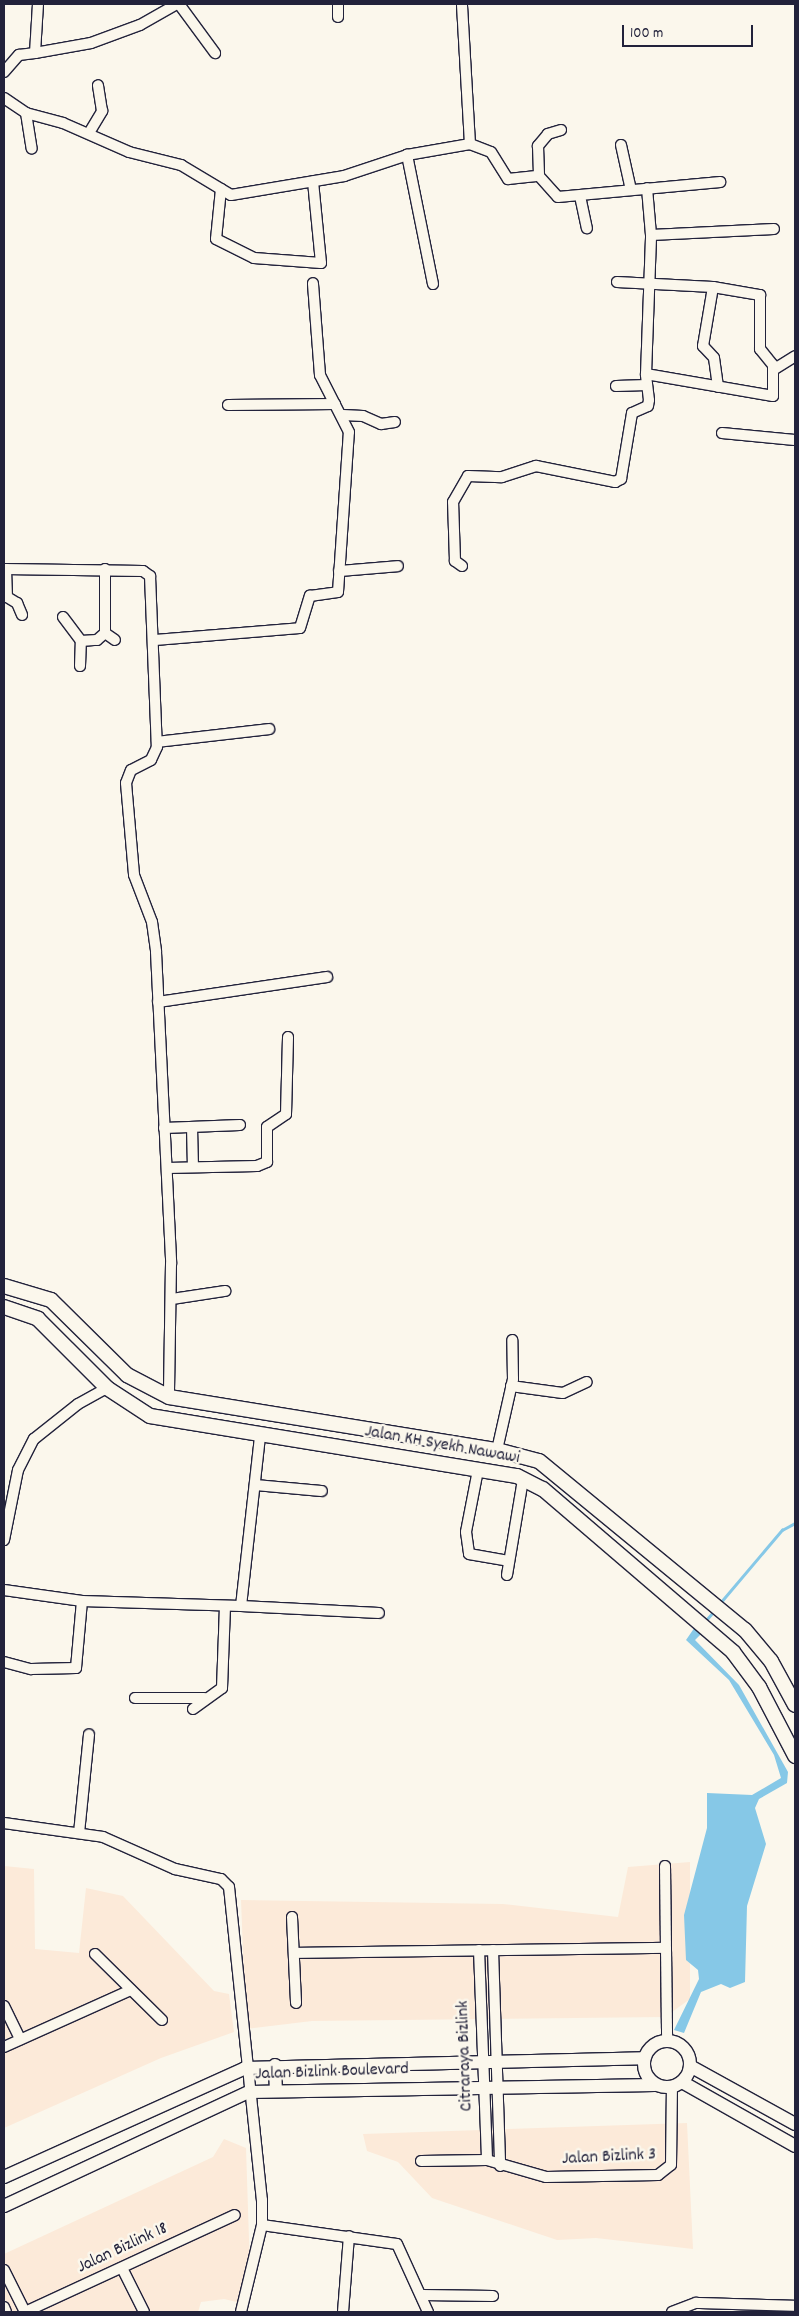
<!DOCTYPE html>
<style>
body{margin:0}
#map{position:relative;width:799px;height:2316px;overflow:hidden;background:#fbf7ec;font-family:Dekko,sans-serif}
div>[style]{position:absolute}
.built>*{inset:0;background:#fcead9}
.water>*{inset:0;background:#86c8e7}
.stream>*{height:2.5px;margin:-1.25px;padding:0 1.25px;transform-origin:1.25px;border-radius:1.25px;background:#86c8e7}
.roads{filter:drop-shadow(1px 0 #22223b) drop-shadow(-1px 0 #22223b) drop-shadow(0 1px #22223b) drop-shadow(0 -1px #22223b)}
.minor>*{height:10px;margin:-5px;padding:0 5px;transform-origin:5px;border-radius:5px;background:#fbf7ec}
.tertiary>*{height:12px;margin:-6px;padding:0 6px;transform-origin:6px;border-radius:6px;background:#fbf7ec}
.tertiary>.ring{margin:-6px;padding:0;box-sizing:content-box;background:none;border:12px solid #fbf7ec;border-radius:50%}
.secondary>*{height:14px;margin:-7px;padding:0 7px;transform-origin:7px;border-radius:7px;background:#fbf7ec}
span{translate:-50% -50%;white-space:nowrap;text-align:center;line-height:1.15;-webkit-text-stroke:5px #fbf7ec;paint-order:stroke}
.street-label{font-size:18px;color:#22223b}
.frame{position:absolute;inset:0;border:5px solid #22223b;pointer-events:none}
.scale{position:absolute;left:622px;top:25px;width:131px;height:22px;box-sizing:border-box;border:2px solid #22223b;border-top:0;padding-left:6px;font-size:15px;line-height:18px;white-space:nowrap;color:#22223b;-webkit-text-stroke:4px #fbf7ec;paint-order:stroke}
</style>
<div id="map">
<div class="built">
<div style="clip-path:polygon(690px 1862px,690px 1999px,665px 2017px,312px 2021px,246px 2029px,241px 1900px,503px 1904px,618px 1917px,628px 1867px)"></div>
<div style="clip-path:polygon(4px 1866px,34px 1869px,35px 1949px,79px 1953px,86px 1888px,123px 1896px,214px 1991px,229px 1994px,234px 2032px,161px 2058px,4px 2128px)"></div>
<div style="clip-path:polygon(687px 2123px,693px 2249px,596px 2238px,557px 2240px,432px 2198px,398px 2162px,367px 2151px,363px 2134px)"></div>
<div style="clip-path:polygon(224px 2139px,246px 2148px,250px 2270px,241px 2303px,224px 2299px,201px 2302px,198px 2312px,4px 2312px,4px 2254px,213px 2157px)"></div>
</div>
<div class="water">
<div style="clip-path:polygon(695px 1627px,702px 1633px,695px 1640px,739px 1685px,788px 1772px,787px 1783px,759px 1799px,755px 1808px,766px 1844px,747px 1906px,745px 1982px,730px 1988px,721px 1984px,701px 1992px,684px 2033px,674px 2030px,699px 1979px,698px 1970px,686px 1960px,684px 1915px,707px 1828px,707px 1793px,752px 1795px,781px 1778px,774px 1755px,729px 1680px,686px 1640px)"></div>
</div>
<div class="stream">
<div style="left:720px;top:1603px;width:96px;rotate:-49.7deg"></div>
<div style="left:782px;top:1530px;width:15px;rotate:-28deg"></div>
<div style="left:707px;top:1619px;width:11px;rotate:-49deg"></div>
</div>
<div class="roads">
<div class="minor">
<div style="left:179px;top:4px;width:61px;rotate:53.7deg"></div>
<div style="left:338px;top:17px;width:13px;rotate:-90deg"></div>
<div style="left:35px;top:53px;width:57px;rotate:-10.1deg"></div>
<div style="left:91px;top:43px;width:52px;rotate:-20.2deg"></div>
<div style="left:140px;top:25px;width:43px;rotate:-29.6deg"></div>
<div style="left:4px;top:72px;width:23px;rotate:-49deg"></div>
<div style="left:19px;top:55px;width:16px;rotate:-7deg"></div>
<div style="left:35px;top:53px;width:49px;rotate:-86.5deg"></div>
<div style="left:4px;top:98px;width:27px;rotate:34deg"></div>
<div style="left:26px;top:113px;width:38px;rotate:15deg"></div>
<div style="left:63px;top:123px;width:72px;rotate:23.7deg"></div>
<div style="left:129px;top:152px;width:54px;rotate:14deg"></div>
<div style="left:181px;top:165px;width:58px;rotate:31deg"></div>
<div style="left:231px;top:195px;width:115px;rotate:-9.5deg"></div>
<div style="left:344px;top:176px;width:66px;rotate:-18.4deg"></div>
<div style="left:26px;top:113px;width:36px;rotate:81deg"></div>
<div style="left:561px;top:130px;width:14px;rotate:163deg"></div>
<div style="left:548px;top:134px;width:16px;rotate:130deg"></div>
<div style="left:538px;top:146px;width:30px;rotate:88deg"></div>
<div style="left:539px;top:176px;width:28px;rotate:48deg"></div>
<div style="left:558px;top:197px;width:163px;rotate:-5.3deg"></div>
<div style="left:89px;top:133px;width:26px;rotate:-59deg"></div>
<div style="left:102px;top:111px;width:26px;rotate:-99deg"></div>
<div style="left:470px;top:144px;width:22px;rotate:21deg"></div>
<div style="left:491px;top:152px;width:32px;rotate:58deg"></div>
<div style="left:508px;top:179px;width:31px;rotate:-6deg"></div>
<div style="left:621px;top:145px;width:46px;rotate:77.5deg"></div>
<div style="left:221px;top:189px;width:50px;rotate:95.7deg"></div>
<div style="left:216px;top:239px;width:42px;rotate:26.6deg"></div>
<div style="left:254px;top:258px;width:67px;rotate:4.3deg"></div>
<div style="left:321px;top:263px;width:82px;rotate:-95.6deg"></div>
<div style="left:580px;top:196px;width:33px;rotate:78deg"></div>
<div style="left:651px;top:235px;width:123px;rotate:-2.8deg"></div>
<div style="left:617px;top:282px;width:96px;rotate:3deg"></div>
<div style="left:713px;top:287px;width:48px;rotate:9.7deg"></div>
<div style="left:760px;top:295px;width:54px;rotate:90deg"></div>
<div style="left:760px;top:349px;width:21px;rotate:51deg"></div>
<div style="left:773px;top:365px;width:31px;rotate:90deg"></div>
<div style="left:773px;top:396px;width:129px;rotate:-170.2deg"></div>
<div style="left:433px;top:284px;width:132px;rotate:-101.4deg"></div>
<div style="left:407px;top:155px;width:64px;rotate:-9.9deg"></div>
<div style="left:470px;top:144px;width:140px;rotate:-93.3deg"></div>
<div style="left:713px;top:287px;width:60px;rotate:99.6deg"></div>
<div style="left:703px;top:346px;width:16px;rotate:47deg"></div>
<div style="left:714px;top:358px;width:29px;rotate:82deg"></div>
<div style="left:773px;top:370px;width:26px;rotate:-32deg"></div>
<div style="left:616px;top:386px;width:31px;rotate:-2deg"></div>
<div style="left:228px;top:405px;width:107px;rotate:-0.5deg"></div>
<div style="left:343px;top:415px;width:20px;rotate:3deg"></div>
<div style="left:363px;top:416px;width:20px;rotate:24deg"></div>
<div style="left:381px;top:424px;width:14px;rotate:-8deg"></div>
<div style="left:722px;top:433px;width:73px;rotate:5.5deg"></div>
<div style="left:462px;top:566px;width:9px;rotate:-144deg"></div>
<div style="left:455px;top:561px;width:59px;rotate:-91.9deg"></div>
<div style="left:453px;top:502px;width:30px;rotate:-60deg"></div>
<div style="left:468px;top:476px;width:34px;rotate:2deg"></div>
<div style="left:502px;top:477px;width:36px;rotate:-18deg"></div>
<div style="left:536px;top:466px;width:81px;rotate:11.4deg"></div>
<div style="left:615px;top:482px;width:7px;rotate:-27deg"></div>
<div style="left:621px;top:479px;width:67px;rotate:-80.5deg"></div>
<div style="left:632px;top:413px;width:17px;rotate:-24deg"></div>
<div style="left:648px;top:406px;width:6px;rotate:-81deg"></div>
<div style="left:649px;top:400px;width:26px;rotate:-97deg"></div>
<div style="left:646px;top:374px;width:139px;rotate:-87.9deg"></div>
<div style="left:651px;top:235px;width:47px;rotate:-94.9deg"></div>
<div style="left:4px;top:569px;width:139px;rotate:0.8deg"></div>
<div style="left:143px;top:571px;width:9px;rotate:36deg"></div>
<div style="left:150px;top:576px;width:171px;rotate:87.7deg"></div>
<div style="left:157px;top:747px;width:14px;rotate:115deg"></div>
<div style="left:151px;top:760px;width:22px;rotate:153deg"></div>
<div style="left:131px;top:770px;width:14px;rotate:111deg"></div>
<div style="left:126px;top:783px;width:92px;rotate:85deg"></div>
<div style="left:134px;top:875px;width:50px;rotate:69deg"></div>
<div style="left:152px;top:922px;width:30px;rotate:82deg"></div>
<div style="left:156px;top:952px;width:312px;rotate:87.2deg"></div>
<div style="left:171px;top:1264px;width:133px;rotate:90.9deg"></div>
<div style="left:6px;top:569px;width:28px;rotate:88deg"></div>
<div style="left:7px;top:597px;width:12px;rotate:31deg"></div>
<div style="left:17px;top:603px;width:13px;rotate:67deg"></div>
<div style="left:339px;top:571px;width:59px;rotate:-4.8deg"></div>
<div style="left:63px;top:617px;width:30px;rotate:53deg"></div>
<div style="left:81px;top:641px;width:16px;rotate:-4deg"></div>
<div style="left:97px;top:640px;width:11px;rotate:-41deg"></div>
<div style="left:105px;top:633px;width:12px;rotate:35deg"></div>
<div style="left:105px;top:633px;width:64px;rotate:-90deg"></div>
<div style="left:155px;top:640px;width:145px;rotate:-4.7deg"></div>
<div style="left:300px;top:628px;width:34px;rotate:-73deg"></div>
<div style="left:310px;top:596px;width:28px;rotate:-8deg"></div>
<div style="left:338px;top:592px;width:160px;rotate:-86.1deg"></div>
<div style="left:349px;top:432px;width:64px;rotate:-117deg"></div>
<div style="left:320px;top:375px;width:92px;rotate:-94.4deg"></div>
<div style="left:80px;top:666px;width:25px;rotate:-88deg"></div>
<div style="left:157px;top:742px;width:113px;rotate:-6.6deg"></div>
<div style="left:158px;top:1002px;width:171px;rotate:-8.4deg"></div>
<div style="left:192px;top:1127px;width:40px;rotate:88.6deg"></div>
<div style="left:164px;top:1128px;width:76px;rotate:-2.3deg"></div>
<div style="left:167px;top:1168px;width:90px;rotate:-1.3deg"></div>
<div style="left:257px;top:1166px;width:11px;rotate:-22deg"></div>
<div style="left:267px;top:1162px;width:35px;rotate:-90deg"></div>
<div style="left:267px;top:1127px;width:23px;rotate:-34deg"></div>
<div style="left:286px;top:1114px;width:77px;rotate:-88.5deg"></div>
<div style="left:172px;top:1299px;width:54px;rotate:-8.6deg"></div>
<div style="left:511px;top:1386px;width:52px;rotate:7.7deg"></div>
<div style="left:563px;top:1393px;width:26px;rotate:-25deg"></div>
<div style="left:497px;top:1450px;width:73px;rotate:-77.3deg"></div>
<div style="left:513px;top:1379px;width:39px;rotate:-91deg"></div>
<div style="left:478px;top:1470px;width:63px;rotate:101deg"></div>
<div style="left:466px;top:1532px;width:22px;rotate:82deg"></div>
<div style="left:469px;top:1554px;width:40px;rotate:10deg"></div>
<div style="left:255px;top:1485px;width:67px;rotate:5.1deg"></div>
<div style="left:4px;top:1540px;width:71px;rotate:-78.7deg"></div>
<div style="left:18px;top:1470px;width:35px;rotate:-63deg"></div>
<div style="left:34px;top:1439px;width:56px;rotate:-38.5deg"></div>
<div style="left:78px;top:1404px;width:33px;rotate:-29deg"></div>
<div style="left:507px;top:1575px;width:97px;rotate:-80.5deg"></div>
<div style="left:4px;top:1590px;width:79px;rotate:8deg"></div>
<div style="left:82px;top:1601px;width:159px;rotate:1.8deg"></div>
<div style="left:241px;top:1606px;width:171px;rotate:-83.6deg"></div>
<div style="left:241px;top:1606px;width:138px;rotate:2.9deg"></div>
<div style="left:4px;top:1662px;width:28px;rotate:15deg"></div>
<div style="left:31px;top:1669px;width:45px;rotate:-1.3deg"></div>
<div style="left:76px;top:1668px;width:67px;rotate:-84.9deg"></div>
<div style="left:135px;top:1698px;width:69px"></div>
<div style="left:193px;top:1709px;width:36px;rotate:-36deg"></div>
<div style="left:222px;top:1688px;width:81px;rotate:-87.9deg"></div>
<div style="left:4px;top:1823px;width:100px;rotate:8deg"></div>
<div style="left:103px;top:1837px;width:79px;rotate:24deg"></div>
<div style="left:175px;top:1869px;width:47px;rotate:12.3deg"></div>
<div style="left:221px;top:1879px;width:11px;rotate:45deg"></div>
<div style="left:229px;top:1887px;width:315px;rotate:84deg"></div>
<div style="left:262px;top:2200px;width:25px;rotate:90deg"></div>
<div style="left:262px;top:2225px;width:89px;rotate:103.6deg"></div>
<div style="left:79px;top:1833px;width:99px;rotate:-84.2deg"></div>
<div style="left:665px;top:1866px;width:174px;rotate:89.3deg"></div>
<div style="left:292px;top:1917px;width:86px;rotate:87.3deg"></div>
<div style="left:479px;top:1950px;width:210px;rotate:87.8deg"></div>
<div style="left:493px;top:1950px;width:216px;rotate:88.1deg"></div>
<div style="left:294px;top:1953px;width:371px;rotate:-0.8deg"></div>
<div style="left:95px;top:1954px;width:94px;rotate:44.6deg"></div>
<div style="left:4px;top:2006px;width:37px;rotate:64deg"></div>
<div style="left:4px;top:2047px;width:139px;rotate:-24.2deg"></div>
<div style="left:421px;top:2161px;width:66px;rotate:-0.9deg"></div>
<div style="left:487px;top:2160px;width:61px;rotate:16.1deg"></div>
<div style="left:546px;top:2177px;width:112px;rotate:-1deg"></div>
<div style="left:658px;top:2175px;width:16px;rotate:-38deg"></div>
<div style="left:671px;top:2165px;width:78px;rotate:-89.3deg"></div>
<div style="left:262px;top:2225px;width:136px;rotate:8deg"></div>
<div style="left:397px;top:2244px;width:75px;rotate:65.5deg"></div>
<div style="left:122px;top:2268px;width:49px;rotate:63.4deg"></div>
<div style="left:4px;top:2270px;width:47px;rotate:63.4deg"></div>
<div style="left:422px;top:2295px;width:71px;rotate:0.8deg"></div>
<div style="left:4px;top:2307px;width:5px;rotate:68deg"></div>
<div style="left:25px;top:2312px;width:231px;rotate:-24.8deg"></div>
<div style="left:343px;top:2312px;width:76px;rotate:-85.5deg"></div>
<div style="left:672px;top:2312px;width:26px;rotate:-21deg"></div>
<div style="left:696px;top:2303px;width:99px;rotate:1.7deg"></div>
</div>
<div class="tertiary">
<div class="ring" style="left:644px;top:2041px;width:34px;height:34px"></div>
<div style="left:275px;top:2065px;width:25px;rotate:88deg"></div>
<div style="left:690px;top:2066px;width:120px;rotate:28.9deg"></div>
<div style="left:682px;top:2082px;width:130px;rotate:29.5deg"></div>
<div style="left:4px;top:2177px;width:265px;rotate:-24.3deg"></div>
<div style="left:245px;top:2068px;width:399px;rotate:-1.4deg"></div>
<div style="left:4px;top:2206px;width:270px;rotate:-25deg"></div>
<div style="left:249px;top:2092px;width:406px;rotate:-1deg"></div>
</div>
<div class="secondary">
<div style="left:4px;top:1286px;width:49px;rotate:16.6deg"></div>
<div style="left:51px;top:1300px;width:107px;rotate:44.6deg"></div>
<div style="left:127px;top:1375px;width:47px;rotate:27.6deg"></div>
<div style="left:169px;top:1397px;width:332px;rotate:9.2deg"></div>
<div style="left:497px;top:1450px;width:43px;rotate:14.7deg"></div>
<div style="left:539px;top:1461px;width:266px;rotate:39.4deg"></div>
<div style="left:745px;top:1630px;width:40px;rotate:50deg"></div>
<div style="left:771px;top:1661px;width:50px;rotate:61.4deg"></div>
<div style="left:4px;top:1307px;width:36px;rotate:19deg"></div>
<div style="left:38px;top:1319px;width:98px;rotate:45deg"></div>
<div style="left:107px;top:1388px;width:51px;rotate:33.1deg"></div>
<div style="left:150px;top:1416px;width:372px;rotate:9.3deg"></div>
<div style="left:517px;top:1476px;width:29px;rotate:27deg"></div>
<div style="left:543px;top:1489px;width:250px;rotate:40.6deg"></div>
<div style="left:733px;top:1652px;width:44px;rotate:53.4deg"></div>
<div style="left:759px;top:1687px;width:78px;rotate:62.4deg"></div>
</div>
</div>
<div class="street-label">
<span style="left:442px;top:1446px;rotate:10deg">Jalan KH Syekh Nawawi</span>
<span style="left:466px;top:2056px;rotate:-92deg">Citraraya Bizlink</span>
<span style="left:332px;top:2073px;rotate:-2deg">Jalan Bizlink Boulevard</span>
<span style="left:609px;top:2158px;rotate:-3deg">Jalan Bizlink 3</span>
<span style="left:123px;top:2249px;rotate:-25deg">Jalan Bizlink 18</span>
</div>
<div class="frame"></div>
<div class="scale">100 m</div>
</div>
